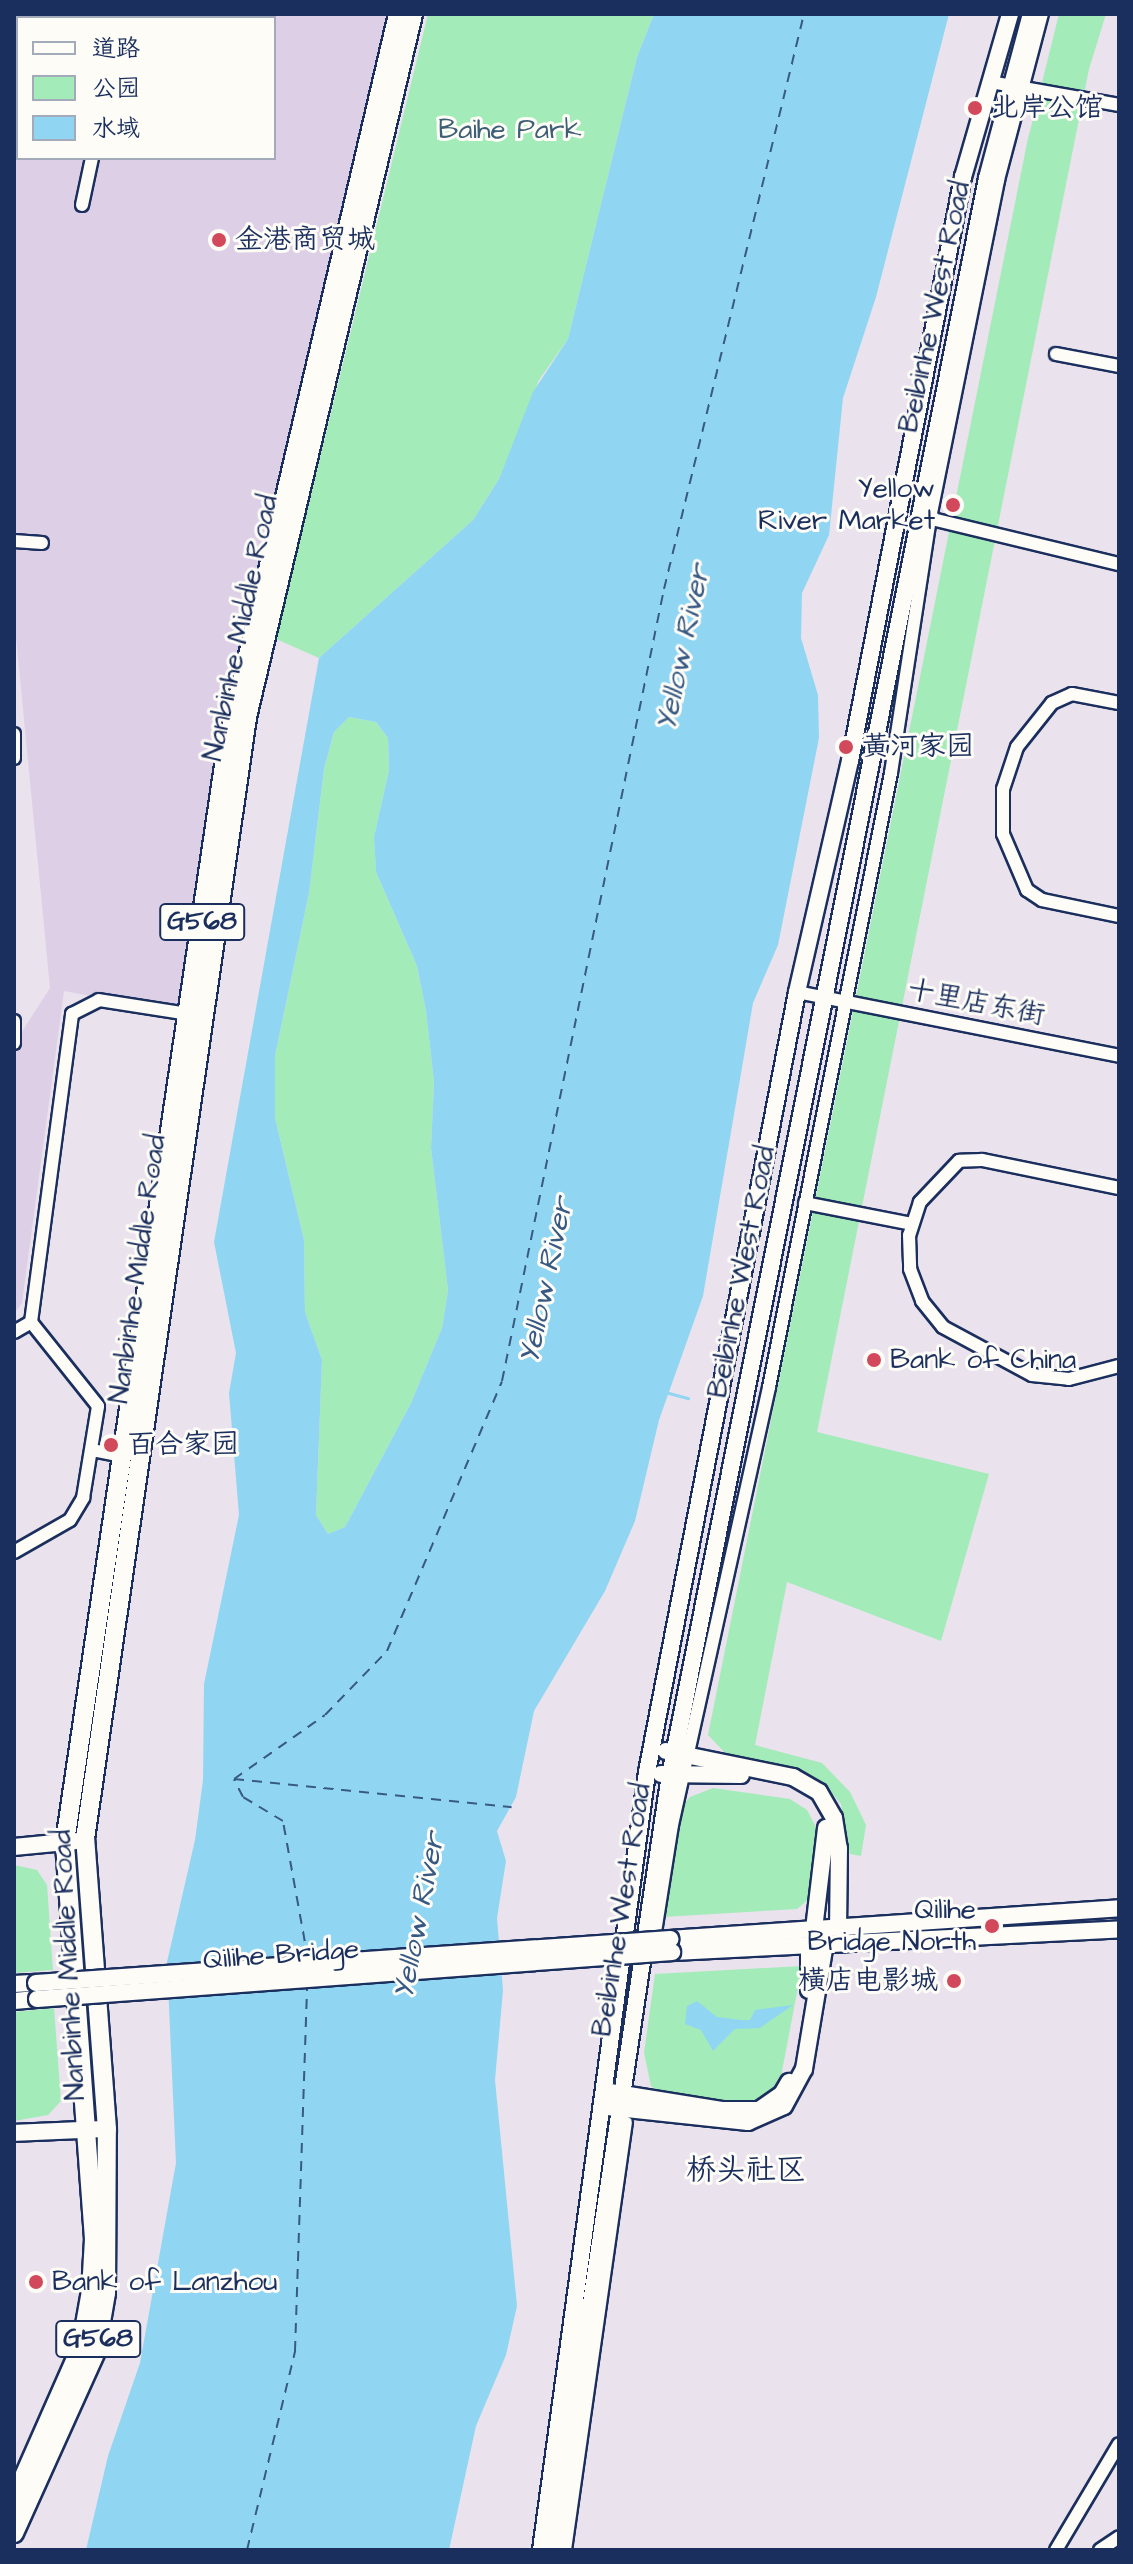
<!DOCTYPE html>
<meta charset="utf-8">
<style>
body{margin:0}
#map{position:relative;width:1133px;height:2564px;overflow:hidden;background:#eae2ed;font-family:"Architects Daughter","LXGW WenKai TC",sans-serif}
div>[style]{position:absolute}
.built>*{inset:0;background:#ddd0e6}
.green>*{inset:0;background:#a3ebb9}
.water>*{inset:0;background:#90d6f2}
.stream>*{height:3px;margin:-1.5px;padding:0 1.5px;transform-origin:1.5px;border-radius:1.5px;background:#90d6f2}
.ferry>*{height:2px;margin-top:-1px;transform-origin:0;background:repeating-linear-gradient(90deg,#385983 0 10px,transparent 0 18px)}
.roads{filter:drop-shadow(2px 0 #1b2f5e) drop-shadow(-2px 0 #1b2f5e) drop-shadow(0 2px #1b2f5e) drop-shadow(0 -2px #1b2f5e)}
.minor>*{height:12px;margin:-6px;padding:0 6px;transform-origin:6px;border-radius:6px;background:#fdfcf7}
.major>*{height:16px;margin:-8px;padding:0 8px;transform-origin:8px;border-radius:8px;background:#fdfcf7}
.highway>*{height:18px;margin:-9px;padding:0 9px;transform-origin:9px;border-radius:9px;background:#fdfcf7}
.bridges{filter:drop-shadow(2px 0 #1b2f5e) drop-shadow(-2px 0 #1b2f5e) drop-shadow(0 2px #1b2f5e) drop-shadow(0 -2px #1b2f5e)}
.major-bridge>*{height:16px;margin:-8px;padding:0 8px;transform-origin:8px;border-radius:8px;background:#fdfcf7}
.dots>*{width:22px;height:22px;translate:-50% -50%;box-sizing:border-box;border:4px solid #fdfcf7;border-radius:50%}
span{translate:-50% -50%;white-space:nowrap;text-align:center;line-height:1.15;-webkit-text-stroke:6px #fdfcf7;paint-order:stroke}
.shield-label span{padding:2px 6px;background:#fdfcf7;border:2px solid;border-radius:6px;-webkit-text-stroke-width:0}
.shield-label{font-size:26px;color:#1b2f5e;font-weight:700}
.poi-label{font-size:28px;color:#1b2f5e}
.left{translate:0 -50%;text-align:left}
.right{translate:-100% -50%;text-align:right}
.park-label{font-size:28px;color:#3d5e75}
.street-label{font-size:28px;color:#1b2f5e}
.water-label{font-size:30px;color:#385983;font-style:italic}
.neighbourhood-label{font-size:30px;color:#1b2f5e}
.frame{position:absolute;inset:0;border:16px solid #1b2f5e;pointer-events:none}
.legend{position:absolute;left:16px;top:16px;width:260px;height:144px;box-sizing:border-box;background:#fdfcf7;border:2px solid #a3aaba;margin:0;padding:10px 14px;list-style:none;font-size:24px;color:#1b2f5e}
.legend li{display:flex;align-items:center;gap:16px;height:40px}
.legend b{width:40px;border:2px solid #a3aaba}
</style>
<div id="map">
<div class="built">
<div style="clip-path:polygon(evenodd,14px 14px,398px 14px,188px 1014px,64px 991px,22px 1303px,14px 1314px,14px 1044px,50px 988px,14px 616px,14px 14px,18px 18px,274px 18px,274px 158px,18px 158px,18px 18px)"></div>
</div>
<div class="green">
<div style="clip-path:polygon(428px 14px,654px 14px,637px 57px,568px 339px,539px 380px,499px 479px,473px 520px,319px 658px,276px 639px)"></div>
<div style="clip-path:polygon(1059px 14px,1106px 14px,1089px 69px,817px 1432px,989px 1474px,941px 1641px,787px 1582px,755px 1745px,822px 1763px,850px 1792px,866px 1825px,861px 1856px,850px 1854px,841px 1804px,827px 1787px,777px 1766px,730px 1758px,708px 1735px,1027px 143px)"></div>
<div style="clip-path:polygon(349px 717px,376px 722px,388px 738px,389px 770px,374px 837px,376px 872px,417px 966px,426px 1011px,434px 1082px,431px 1148px,448px 1290px,442px 1328px,411px 1403px,345px 1527px,328px 1534px,316px 1515px,322px 1360px,305px 1312px,304px 1240px,275px 1118px,275px 1056px,309px 893px,324px 769px,334px 732px)"></div>
<div style="clip-path:polygon(713px 1788px,790px 1799px,807px 1810px,819px 1833px,810px 1898px,797px 1909px,663px 1917px,679px 1810px,690px 1797px)"></div>
<div style="clip-path:polygon(14px 1865px,37px 1870px,47px 1885px,53px 1970px,14px 1973px)"></div>
<div style="clip-path:polygon(802px 1966px,779px 2087px,753px 2105px,734px 2105px,662px 2093px,651px 2086px,644px 2053px,655px 1974px)"></div>
<div style="clip-path:polygon(54px 2008px,61px 2101px,48px 2115px,14px 2121px,14px 2012px)"></div>
</div>
<div class="water">
<div style="clip-path:polygon(evenodd,654px 14px,949px 14px,876px 297px,843px 398px,829px 535px,802px 593px,801px 638px,818px 695px,819px 738px,778px 945px,753px 1003px,703px 1296px,659px 1420px,635px 1521px,605px 1591px,534px 1711px,516px 1797px,497px 1831px,506px 1861px,497px 1918px,503px 1990px,495px 2080px,517px 2306px,506px 2355px,476px 2426px,449px 2550px,86px 2550px,108px 2456px,140px 2363px,176px 2163px,167px 1962px,195px 1840px,203px 1780px,204px 1684px,239px 1515px,229px 1393px,236px 1353px,214px 1242px,319px 658px,473px 520px,499px 479px,533px 392px,568px 339px,637px 57px,654px 14px,349px 717px,376px 722px,388px 738px,389px 770px,374px 837px,376px 872px,417px 966px,426px 1011px,434px 1082px,431px 1148px,448px 1290px,442px 1328px,411px 1403px,345px 1527px,328px 1534px,316px 1515px,322px 1360px,305px 1312px,304px 1240px,275px 1118px,275px 1056px,309px 893px,324px 769px,334px 732px,349px 717px)"></div>
<div style="clip-path:polygon(697px 2001px,717px 2017px,741px 2020px,750px 2020px,755px 2010px,793px 2005px,760px 2028px,735px 2029px,713px 2051px,701px 2030px,685px 2024px,687px 2006px)"></div>
</div>
<div class="stream">
<div style="left:665px;top:1392px;width:24px;rotate:15deg"></div>
</div>
<div class="ferry">
<div style="left:234px;top:1779px;width:111px;rotate:-35.1deg"></div>
<div style="left:325px;top:1715px;width:89px;rotate:-45.9deg"></div>
<div style="left:387px;top:1651px;width:293px;rotate:-66.9deg"></div>
<div style="left:502px;top:1381px;width:808px;rotate:-78.44deg"></div>
<div style="left:664px;top:589px;width:592px;rotate:-76.32deg"></div>
<div style="left:308px;top:1959px;width:140px;rotate:-100.3deg"></div>
<div style="left:283px;top:1821px;width:47px;rotate:-149deg"></div>
<div style="left:243px;top:1797px;width:20px;rotate:-117deg"></div>
<div style="left:234px;top:1779px;width:279px;rotate:5.8deg"></div>
<div style="left:247px;top:2550px;width:205px;rotate:-76.4deg"></div>
<div style="left:295px;top:2351px;width:366px;rotate:-88.1deg"></div>
</div>
<div class="roads">
<div class="minor">
<div style="left:121px;top:18px;width:4px;rotate:-76deg"></div>
<div style="left:230px;top:18px;width:4px;rotate:-76deg"></div>
<div style="left:990px;top:82px;width:131px;rotate:10.1deg"></div>
<div style="left:14px;top:100px;width:4px;rotate:14deg"></div>
<div style="left:82px;top:205px;width:48px;rotate:-78deg"></div>
<div style="left:1056px;top:354px;width:64px;rotate:10.8deg"></div>
<div style="left:924px;top:517px;width:201px;rotate:13.6deg"></div>
<div style="left:14px;top:541px;width:28px;rotate:4deg"></div>
<div style="left:1119px;top:703px;width:48px;rotate:-169.2deg"></div>
<div style="left:1072px;top:694px;width:22px;rotate:156deg"></div>
<div style="left:1052px;top:703px;width:56px;rotate:128.5deg"></div>
<div style="left:1017px;top:747px;width:44px;rotate:108.4deg"></div>
<div style="left:1003px;top:789px;width:45px;rotate:90deg"></div>
<div style="left:1003px;top:834px;width:61px;rotate:66.8deg"></div>
<div style="left:1027px;top:890px;width:18px;rotate:34deg"></div>
<div style="left:1042px;top:900px;width:79px;rotate:11.7deg"></div>
<div style="left:14px;top:734px;width:24px;rotate:90deg"></div>
<div style="left:797px;top:992px;width:328px;rotate:11.2deg"></div>
<div style="left:14px;top:1021px;width:22px;rotate:90deg"></div>
<div style="left:1119px;top:1188px;width:140px;rotate:-168.4deg"></div>
<div style="left:982px;top:1160px;width:23px;rotate:178deg"></div>
<div style="left:959px;top:1161px;width:57px;rotate:133.6deg"></div>
<div style="left:920px;top:1202px;width:35px;rotate:108deg"></div>
<div style="left:909px;top:1235px;width:34px;rotate:88deg"></div>
<div style="left:910px;top:1269px;width:34px;rotate:69deg"></div>
<div style="left:922px;top:1301px;width:33px;rotate:51deg"></div>
<div style="left:943px;top:1327px;width:101px;rotate:28.3deg"></div>
<div style="left:1032px;top:1375px;width:37px;rotate:6deg"></div>
<div style="left:1069px;top:1379px;width:52px;rotate:-14.6deg"></div>
<div style="left:805px;top:1203px;width:109px;rotate:11.1deg"></div>
<div style="left:14px;top:1332px;width:20px;rotate:-30deg"></div>
<div style="left:31px;top:1322px;width:311px;rotate:-82.4deg"></div>
<div style="left:72px;top:1014px;width:30px;rotate:-27deg"></div>
<div style="left:99px;top:1000px;width:90px;rotate:8.9deg"></div>
<div style="left:92px;top:1450px;width:32px;rotate:11deg"></div>
<div style="left:14px;top:1552px;width:64px;rotate:-29.7deg"></div>
<div style="left:70px;top:1520px;width:26px;rotate:-59deg"></div>
<div style="left:83px;top:1498px;width:93px;rotate:-80.7deg"></div>
<div style="left:98px;top:1406px;width:107px;rotate:-128.6deg"></div>
<div style="left:653px;top:1945px;width:121px;rotate:-81deg"></div>
<div style="left:672px;top:1825px;width:449px;rotate:-77.5deg"></div>
<div style="left:769px;top:1387px;width:626px;rotate:-78.76deg"></div>
<div style="left:891px;top:773px;width:258px;rotate:-81.3deg"></div>
<div style="left:930px;top:518px;width:345px;rotate:-78.6deg"></div>
<div style="left:998px;top:180px;width:172px;rotate:-75.2deg"></div>
<div style="left:565px;top:2550px;width:432px;rotate:-81.9deg"></div>
<div style="left:1056px;top:2550px;width:123px;rotate:-59.3deg"></div>
<div style="left:1100px;top:2550px;width:23px;rotate:-34deg"></div>
</div>
<div class="major">
<div style="left:666px;top:1751px;width:130px;rotate:11.6deg"></div>
<div style="left:793px;top:1777px;width:30px;rotate:30deg"></div>
<div style="left:819px;top:1792px;width:30px;rotate:60deg"></div>
<div style="left:834px;top:1818px;width:30px;rotate:81deg"></div>
<div style="left:839px;top:1848px;width:78px;rotate:90.7deg"></div>
<div style="left:661px;top:1774px;width:80px;rotate:0.7deg"></div>
<div style="left:14px;top:1847px;width:62px;rotate:-5.5deg"></div>
<div style="left:814px;top:1929px;width:102px;rotate:-83.2deg"></div>
<div style="left:670px;top:1939px;width:450px;rotate:-3.9deg"></div>
<div style="left:809px;top:1945px;width:45px;rotate:90deg"></div>
<div style="left:672px;top:1952px;width:448px;rotate:-2.9deg"></div>
<div style="left:14px;top:1984px;width:22px;rotate:-3deg"></div>
<div style="left:14px;top:2001px;width:23px;rotate:-5deg"></div>
<div style="left:610px;top:2092px;width:113px;rotate:9.1deg"></div>
<div style="left:722px;top:2110px;width:37px"></div>
<div style="left:759px;top:2110px;width:28px;rotate:-35deg"></div>
<div style="left:782px;top:2094px;width:14px;rotate:-60deg"></div>
<div style="left:608px;top:2107px;width:141px;rotate:6.1deg"></div>
<div style="left:748px;top:2122px;width:39px;rotate:-24deg"></div>
<div style="left:784px;top:2106px;width:42px;rotate:-61.6deg"></div>
<div style="left:804px;top:2069px;width:127px;rotate:-80.5deg"></div>
<div style="left:14px;top:2133px;width:93px;rotate:-2.5deg"></div>
<div style="left:541px;top:2550px;width:785px;rotate:-82.24deg"></div>
<div style="left:647px;top:1772px;width:794px;rotate:-79.11deg"></div>
<div style="left:797px;top:992px;width:237px;rotate:-77.1deg"></div>
<div style="left:850px;top:761px;width:595px;rotate:-79.05deg"></div>
<div style="left:963px;top:177px;width:170px;rotate:-73.9deg"></div>
<div style="left:554px;top:2550px;width:784px;rotate:-81.49deg"></div>
<div style="left:670px;top:1775px;width:1628px;rotate:-78.77deg"></div>
<div style="left:987px;top:178px;width:170px;rotate:-75deg"></div>
</div>
<div class="highway">
<div style="left:14px;top:2499px;width:166px;rotate:-66.2deg"></div>
<div style="left:81px;top:2347px;width:57px;rotate:-79.9deg"></div>
<div style="left:91px;top:2291px;width:52px;rotate:-86.7deg"></div>
<div style="left:94px;top:2239px;width:398px;rotate:-94.2deg"></div>
<div style="left:65px;top:1842px;width:1109px;rotate:-81.6deg"></div>
<div style="left:227px;top:745px;width:751px;rotate:-76.83deg"></div>
<div style="left:14px;top:2533px;width:200px;rotate:-65.7deg"></div>
<div style="left:96px;top:2351px;width:59px;rotate:-80.2deg"></div>
<div style="left:106px;top:2293px;width:164px;rotate:-89.7deg"></div>
<div style="left:107px;top:2129px;width:291px;rotate:-94.3deg"></div>
<div style="left:85px;top:1839px;width:1134px;rotate:-81.78deg"></div>
<div style="left:247px;top:717px;width:722px;rotate:-76.71deg"></div>
</div>
</div>
<div class="bridges">
<div class="major-bridge">
<div style="left:36px;top:1983px;width:636px;rotate:-3.97deg"></div>
<div style="left:37px;top:1999px;width:637px;rotate:-4.23deg"></div>
</div>
</div>
<div class="dots">
<div style="left:975px;top:108px;background:#d1495b"></div>
<div style="left:219px;top:240px;background:#d1495b"></div>
<div style="left:953px;top:505px;background:#d1495b"></div>
<div style="left:846px;top:747px;background:#d1495b"></div>
<div style="left:874px;top:1360px;background:#d1495b"></div>
<div style="left:111px;top:1445px;background:#d1495b"></div>
<div style="left:992px;top:1926px;background:#d1495b"></div>
<div style="left:954px;top:1981px;background:#d1495b"></div>
<div style="left:36px;top:2282px;background:#d1495b"></div>
</div>
<div class="shield-label">
<span style="left:202px;top:922px">G568</span>
<span style="left:98px;top:2339px">G568</span>
</div>
<div class="poi-label">
<span class="left" style="left:991px;top:108px">北岸公馆</span>
<span class="left" style="left:235px;top:240px">金港商贸城</span>
<span class="right" style="left:935px;top:505px">Yellow<br>River Market</span>
<span class="left" style="left:862px;top:747px">黄河家园</span>
<span class="left" style="left:890px;top:1360px">Bank of China</span>
<span class="left" style="left:127px;top:1445px">百合家园</span>
<span class="right" style="left:976px;top:1926px">Qilihe<br>Bridge North</span>
<span class="right" style="left:938px;top:1981px">横店电影城</span>
<span class="left" style="left:52px;top:2282px">Bank of Lanzhou</span>
</div>
<div class="park-label">
<span style="left:510px;top:130px">Baihe Park</span>
</div>
<div class="street-label">
<span style="left:935px;top:307px;rotate:-78deg">Beibinhe West Road</span>
<span style="left:241px;top:628px;rotate:-78deg">Nanbinhe Middle Road</span>
<span style="left:976px;top:1003px;rotate:11deg">十里店东街</span>
<span style="left:138px;top:1269px;rotate:-82deg">Nanbinhe Middle Road</span>
<span style="left:742px;top:1272px;rotate:-79deg">Beibinhe West Road</span>
<span style="left:622px;top:1910px;rotate:-81deg">Beibinhe West Road</span>
<span style="left:281px;top:1955px;rotate:-4deg">Qilihe Bridge</span>
<span style="left:69px;top:1965px;rotate:-93deg">Nanbinhe Middle Road</span>
</div>
<div class="water-label">
<span style="left:683px;top:648px;rotate:-78deg">Yellow River</span>
<span style="left:546px;top:1281px;rotate:-78deg">Yellow River</span>
<span style="left:419px;top:1916px;rotate:-79deg">Yellow River</span>
</div>
<div class="neighbourhood-label">
<span style="left:746px;top:2170px">桥头社区</span>
</div>
<div class="frame"></div>
<ul class="legend">
<li><b style="height:10px;background:#fdfcf7"></b>道路</li>
<li><b style="height:22px;background:#a3ebb9"></b>公园</li>
<li><b style="height:22px;background:#90d6f2"></b>水域</li>
</ul>
</div>
